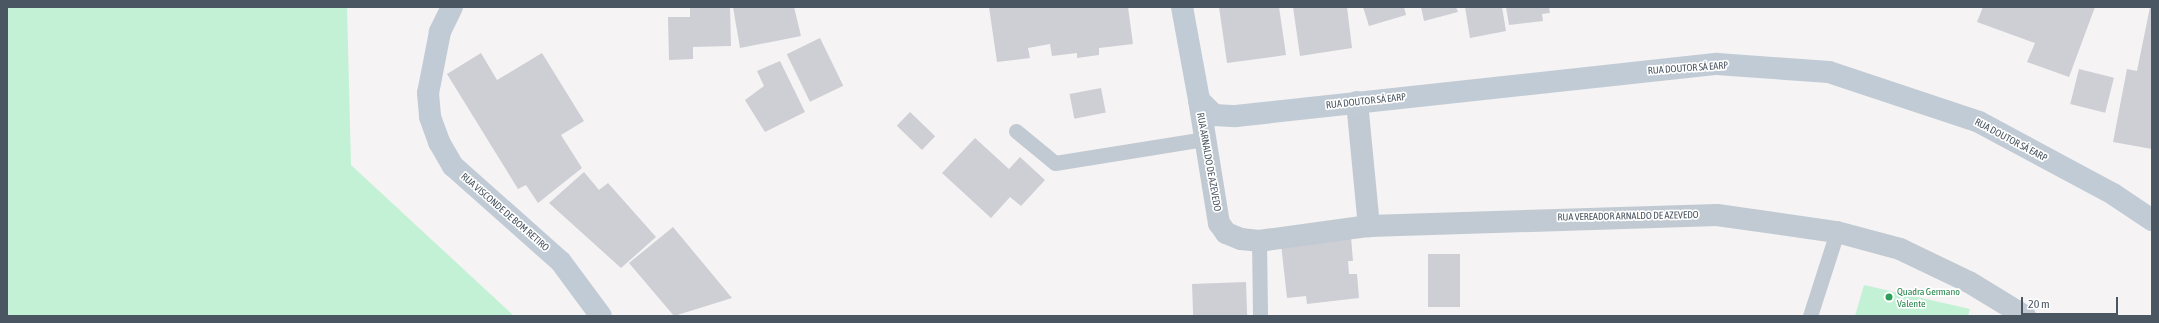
<!DOCTYPE html>
<meta charset="utf-8">
<style>
body{margin:0}
#map{position:relative;width:2159px;height:323px;overflow:hidden;background:#f5f3f3;font-family:"Asap Condensed",sans-serif}
div>[style]{position:absolute}
.green>*{inset:0;background:#c3f1d5}
.building>*{inset:0;background:#cdcfd5;transform-origin:0 0}
.service>*{height:15px;margin:-7.5px;padding:0 7.5px;transform-origin:7.5px;border-radius:7.5px;background:#c1cad2}
.minor>*{height:22px;margin:-11px;padding:0 11px;transform-origin:11px;border-radius:11px;background:#c1cad2}
.secondary>*{height:22px;margin:-11px;padding:0 11px;transform-origin:11px;border-radius:11px;background:#c1cbd6}
.dots>*{width:11px;height:11px;translate:-50% -50%;box-sizing:border-box;border:2px solid #fff;border-radius:50%}
span{translate:-50% -50%;white-space:nowrap;text-align:center;line-height:1.15;-webkit-text-stroke:3.5px #fff;paint-order:stroke}
.street-label{font-size:10px;color:#4a5661}
.leisure-label{font-size:10px;color:#27864d}
.left{translate:0 -50%;text-align:left}
.frame{position:absolute;inset:0;border:8px solid #4a5661;pointer-events:none}
.scale{position:absolute;left:2021px;top:297px;width:97px;height:18px;box-sizing:border-box;border:2px solid #4a5661;border-top:0;padding-left:5px;font-size:12px;line-height:14px;white-space:nowrap;color:#4a5661;-webkit-text-stroke:3px #fff;paint-order:stroke}
</style>
<div id="map">
<div class="green">
<div style="clip-path:polygon(7px 7px,347px 7px,351px 165px,514px 316px,7px 316px)"></div>
<div style="clip-path:polygon(1864px 285px,1970px 309px,1968px 316px,1855px 316px)"></div>
</div>
<div class="building">
<div style="clip-path:polygon(690px 7px,730px 7px,731px 46px,693px 47px,693px 59px,669px 60px,668px 17px,690px 17px)"></div>
<div style="clip-path:polygon(733px 7px,794px 7px,801px 36px,740px 48px)"></div>
<div style="clip-path:polygon(989px 7px,1128px 7px,1133px 44px,1099px 48px,1099px 55px,1077px 58px,1077px 53px,1052px 56px,1050px 44px,1028px 48px,1030px 58px,997px 62px)"></div>
<div style="clip-path:polygon(1219px 7px,1279px 7px,1286px 55px,1227px 63px)"></div>
<div style="clip-path:polygon(1293px 7px,1347px 7px,1352px 48px,1300px 56px)"></div>
<div style="clip-path:polygon(1363px 7px,1404px 7px,1406px 15px,1369px 26px)"></div>
<div style="clip-path:polygon(1421px 7px,1456px 7px,1458px 12px,1424px 21px)"></div>
<div style="clip-path:polygon(1465px 7px,1502px 7px,1506px 31px,1470px 38px)"></div>
<div style="clip-path:polygon(1506px 7px,1549px 7px,1550px 13px,1542px 14px,1543px 21px,1509px 25px)"></div>
<div style="clip-path:polygon(1983px 7px,2095px 7px,2069px 77px,2027px 62px,2035px 43px,1977px 22px)"></div>
<div style="clip-path:polygon(2150px 7px,2152px 7px,2152px 149px,2113px 142px,2127px 69px,2137px 71px)"></div>
<div style="left:820px;top:38px;width:53px;height:37px;rotate:64deg"></div>
<div style="clip-path:polygon(481px 53px,497px 80px,542px 53px,584px 121px,561px 135px,582px 168px,538px 203px,526px 185px,518px 189px,447px 74px)"></div>
<div style="clip-path:polygon(780px 61px,805px 112px,765px 132px,745px 100px,764px 86px,757px 71px)"></div>
<div style="left:2079px;top:69px;width:36px;height:36px;rotate:14deg"></div>
<div style="left:1101px;top:88px;width:25px;height:32px;rotate:79deg"></div>
<div style="left:910px;top:112px;width:35px;height:19px;rotate:44deg"></div>
<div style="clip-path:polygon(975px 138px,1009px 169px,1020px 157px,1045px 180px,1021px 206px,1010px 197px,991px 218px,942px 173px)"></div>
<div style="clip-path:polygon(584px 172px,599px 190px,608px 183px,656px 237px,621px 268px,549px 203px)"></div>
<div style="clip-path:polygon(673px 227px,732px 298px,674px 316px,629px 263px)"></div>
<div style="clip-path:polygon(1351px 237px,1353px 261px,1348px 261px,1349px 274px,1357px 274px,1359px 298px,1307px 304px,1306px 296px,1287px 298px,1281px 244px)"></div>
<div style="left:1428px;top:254px;width:32px;height:53px"></div>
<div style="left:1246px;top:282px;width:34px;height:54px;rotate:88deg"></div>
</div>
<div class="service">
<div style="left:1016px;top:131px;width:50px;rotate:39.4deg"></div>
<div style="left:1055px;top:163px;width:152px;rotate:-9.1deg"></div>
<div style="left:1259px;top:241px;width:75px;rotate:89.2deg"></div>
<div style="left:1810px;top:316px;width:88px;rotate:-72.2deg"></div>
</div>
<div class="minor">
<div style="left:1199px;top:100px;width:125px;rotate:80.8deg"></div>
<div style="left:1219px;top:223px;width:12px;rotate:55deg"></div>
<div style="left:1226px;top:233px;width:16px;rotate:22deg"></div>
<div style="left:1241px;top:239px;width:18px;rotate:6deg"></div>
<div style="left:1259px;top:241px;width:111px;rotate:-7.8deg"></div>
<div style="left:1369px;top:226px;width:348px;rotate:-1.8deg"></div>
<div style="left:1717px;top:215px;width:121px;rotate:8.1deg"></div>
<div style="left:1837px;top:232px;width:65px;rotate:15.1deg"></div>
<div style="left:1900px;top:249px;width:76px;rotate:25.6deg"></div>
<div style="left:1969px;top:282px;width:66px;rotate:31.3deg"></div>
<div style="left:1357px;top:102px;width:125px;rotate:84.5deg"></div>
</div>
<div class="secondary">
<div style="left:452px;top:7px;width:28px;rotate:116deg"></div>
<div style="left:440px;top:32px;width:62px;rotate:101.1deg"></div>
<div style="left:428px;top:93px;width:24px;rotate:85deg"></div>
<div style="left:430px;top:117px;width:27px;rotate:70deg"></div>
<div style="left:439px;top:142px;width:28px;rotate:60deg"></div>
<div style="left:453px;top:166px;width:144px;rotate:41.6deg"></div>
<div style="left:561px;top:262px;width:67px;rotate:53.5deg"></div>
<div style="left:1182px;top:7px;width:95px;rotate:79.6deg"></div>
<div style="left:1199px;top:100px;width:21px;rotate:45deg"></div>
<div style="left:1214px;top:115px;width:22px;rotate:3deg"></div>
<div style="left:1236px;top:116px;width:484px;rotate:-6.2deg"></div>
<div style="left:1717px;top:64px;width:112px;rotate:4.1deg"></div>
<div style="left:1829px;top:72px;width:158px;rotate:18.4deg"></div>
<div style="left:1979px;top:122px;width:152px;rotate:28.2deg"></div>
<div style="left:2113px;top:194px;width:47px;rotate:33.7deg"></div>
</div>
<div class="dots">
<div style="left:1889px;top:297px;background:#2e9e5b"></div>
</div>
<div class="street-label">
<span style="left:1688px;top:68px;rotate:-4deg">RUA DOUTOR SÁ EARP</span>
<span style="left:1366px;top:101px;rotate:-6deg">RUA DOUTOR SÁ EARP</span>
<span style="left:2011px;top:140px;rotate:28deg">RUA DOUTOR SÁ EARP</span>
<span style="left:1209px;top:162px;rotate:80deg">RUA ARNALDO DE AZEVEDO</span>
<span style="left:505px;top:212px;rotate:41deg">RUA VISCONDE DE BOM RETIRO</span>
<span style="left:1628px;top:216px;rotate:-1deg">RUA VEREADOR ARNALDO DE AZEVEDO</span>
</div>
<div class="leisure-label">
<span class="left" style="left:1897px;top:297px">Quadra Germano<br>Valente</span>
</div>
<div class="frame"></div>
<div class="scale">20 m</div>
</div>
